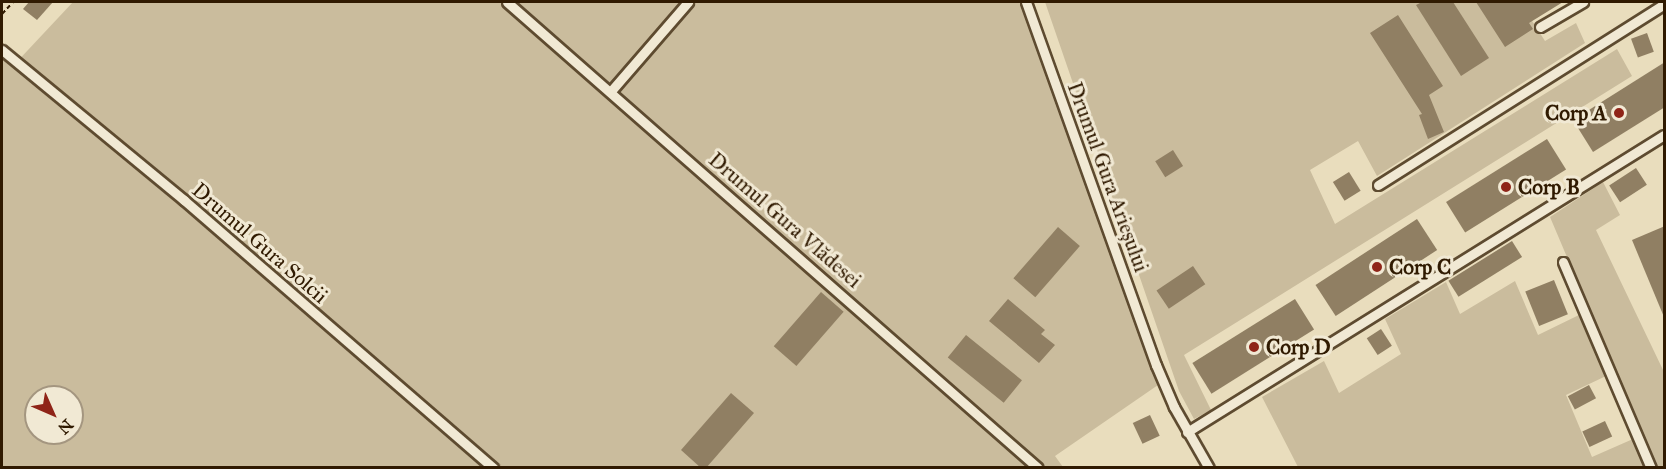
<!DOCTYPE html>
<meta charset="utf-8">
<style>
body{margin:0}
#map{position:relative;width:1666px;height:469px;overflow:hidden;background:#e9ddbd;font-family:"IM FELL Great Primer",serif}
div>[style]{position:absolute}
.green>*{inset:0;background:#cabc9d}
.building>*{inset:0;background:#907f63;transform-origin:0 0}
.path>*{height:2px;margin-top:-1px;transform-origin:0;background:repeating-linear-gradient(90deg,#301a01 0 4.5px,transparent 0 7.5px)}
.roads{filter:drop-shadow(2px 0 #5e4b30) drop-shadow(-2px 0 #5e4b30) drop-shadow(0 2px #5e4b30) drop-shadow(0 -2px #5e4b30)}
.street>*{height:9px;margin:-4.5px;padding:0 4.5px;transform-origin:4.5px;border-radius:4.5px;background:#f1e9d4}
.dots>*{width:16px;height:16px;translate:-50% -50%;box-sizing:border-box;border:3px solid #f1e9d4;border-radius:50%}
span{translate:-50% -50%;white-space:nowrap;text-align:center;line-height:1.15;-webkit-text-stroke:6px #f1e9d4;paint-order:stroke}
.poi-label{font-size:21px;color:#301a01;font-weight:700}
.right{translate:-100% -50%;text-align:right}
.left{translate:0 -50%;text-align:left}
.street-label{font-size:21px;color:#301a01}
.frame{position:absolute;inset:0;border:3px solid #301a01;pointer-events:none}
.north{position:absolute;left:24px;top:385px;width:60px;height:60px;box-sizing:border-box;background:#f1e9d4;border:2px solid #a49680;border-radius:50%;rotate:135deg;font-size:16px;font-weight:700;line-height:24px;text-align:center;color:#301a01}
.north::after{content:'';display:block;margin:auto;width:21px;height:27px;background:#8f2418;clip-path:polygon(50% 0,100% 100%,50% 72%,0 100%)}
</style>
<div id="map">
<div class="green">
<div style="clip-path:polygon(evenodd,73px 2px,1020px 2px,1158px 385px,1055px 456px,1063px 467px,2px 467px,2px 56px,13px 66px,73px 2px,36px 397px,72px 397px,72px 433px,36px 433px,36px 397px)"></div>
<div style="clip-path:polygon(1045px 2px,1520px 2px,1545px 41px,1576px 23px,1585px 43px,1377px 176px,1358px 141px,1310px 170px,1335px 224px,1617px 49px,1632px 76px,1184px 355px,1211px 410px,1194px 419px,1179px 391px)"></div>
<div style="clip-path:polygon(1603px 182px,1620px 215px,1596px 230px,1664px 372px,1664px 467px,1656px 467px,1550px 217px)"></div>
<div style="clip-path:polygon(1515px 281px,1538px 335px,1579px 315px,1606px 376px,1566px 395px,1592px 457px,1633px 439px,1645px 467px,1298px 467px,1262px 397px,1324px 361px,1339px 393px,1401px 354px,1385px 319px,1446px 282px,1460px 314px)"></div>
</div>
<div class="building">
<div style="clip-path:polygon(29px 2px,53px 2px,37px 20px,23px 9px)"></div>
<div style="clip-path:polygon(1422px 2px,1453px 2px,1489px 58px,1461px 76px,1416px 5px)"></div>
<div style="clip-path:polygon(1476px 2px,1563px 2px,1529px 23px,1533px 29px,1505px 47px)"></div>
<div style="clip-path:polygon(1398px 15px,1443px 86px,1429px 95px,1444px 132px,1428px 139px,1419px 115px,1422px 114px,1370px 33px)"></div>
<div style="left:1647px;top:33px;width:20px;height:17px;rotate:70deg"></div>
<div style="clip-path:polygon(1665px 62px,1665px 107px,1593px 152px,1573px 120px)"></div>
<div style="left:1547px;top:139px;width:36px;height:119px;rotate:58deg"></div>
<div style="left:1173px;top:150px;width:19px;height:21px;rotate:58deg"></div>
<div style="left:1636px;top:168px;width:20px;height:32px;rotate:57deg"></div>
<div style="left:1349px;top:172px;width:22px;height:19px;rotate:58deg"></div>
<div style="left:1417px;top:219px;width:37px;height:121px;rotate:57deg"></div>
<div style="clip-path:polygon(1665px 226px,1665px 280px,1664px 317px,1632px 240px)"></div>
<div style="left:1058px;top:227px;width:29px;height:68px;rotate:41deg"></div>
<div style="left:1512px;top:241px;width:19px;height:75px;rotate:58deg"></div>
<div style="left:1193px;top:266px;width:22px;height:44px;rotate:56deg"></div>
<div style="left:1554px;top:280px;width:37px;height:31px;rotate:68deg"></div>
<div style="left:821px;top:292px;width:30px;height:72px;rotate:41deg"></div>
<div style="clip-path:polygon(1008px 299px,1045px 330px,1041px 334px,1055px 345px,1039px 363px,989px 321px)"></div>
<div style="left:1295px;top:299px;width:36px;height:121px;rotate:58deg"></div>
<div style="left:1381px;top:329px;width:20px;height:17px;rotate:57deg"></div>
<div style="left:966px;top:335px;width:72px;height:29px;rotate:39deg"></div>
<div style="left:1589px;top:385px;width:15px;height:24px;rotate:62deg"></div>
<div style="clip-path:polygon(731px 393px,754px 413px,706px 468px,701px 468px,681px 450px)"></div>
<div style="left:1150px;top:415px;width:23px;height:19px;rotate:65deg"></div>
<div style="left:1605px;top:421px;width:17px;height:25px;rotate:65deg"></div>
</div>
<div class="path">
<div style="left:2px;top:14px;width:16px;rotate:-47deg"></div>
</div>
<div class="roads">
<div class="street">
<div style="left:507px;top:2px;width:706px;rotate:41.27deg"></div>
<div style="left:1026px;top:2px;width:386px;rotate:70.3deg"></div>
<div style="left:1156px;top:365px;width:46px;rotate:66.8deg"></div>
<div style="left:1174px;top:407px;width:70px;rotate:60.2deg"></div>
<div style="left:1540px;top:27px;width:50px;rotate:-30.2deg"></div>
<div style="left:2px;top:50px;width:236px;rotate:39.5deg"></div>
<div style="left:184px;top:200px;width:409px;rotate:40.9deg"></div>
<div style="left:611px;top:91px;width:118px;rotate:-49.1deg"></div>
<div style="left:1378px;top:185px;width:338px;rotate:-32.3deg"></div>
<div style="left:1563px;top:262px;width:224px;rotate:66.9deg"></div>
<div style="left:1187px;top:432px;width:562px;rotate:-31.91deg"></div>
</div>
</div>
<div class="dots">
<div style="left:1619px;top:113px;background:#8f2418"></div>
<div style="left:1506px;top:187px;background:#8f2418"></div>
<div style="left:1377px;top:267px;background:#8f2418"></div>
<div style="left:1254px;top:347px;background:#8f2418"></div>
</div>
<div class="poi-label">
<span class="right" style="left:1607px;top:113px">Corp A</span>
<span class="left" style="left:1518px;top:187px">Corp B</span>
<span class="left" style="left:1389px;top:267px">Corp C</span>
<span class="left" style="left:1266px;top:347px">Corp D</span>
</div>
<div class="street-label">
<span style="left:1108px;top:177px;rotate:70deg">Drumul Gura Arieșului</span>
<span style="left:785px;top:220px;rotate:41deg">Drumul Gura Vlădesei</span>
<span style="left:260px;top:243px;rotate:41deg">Drumul Gura Solcii</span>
</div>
<div class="frame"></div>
<div class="north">N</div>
</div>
